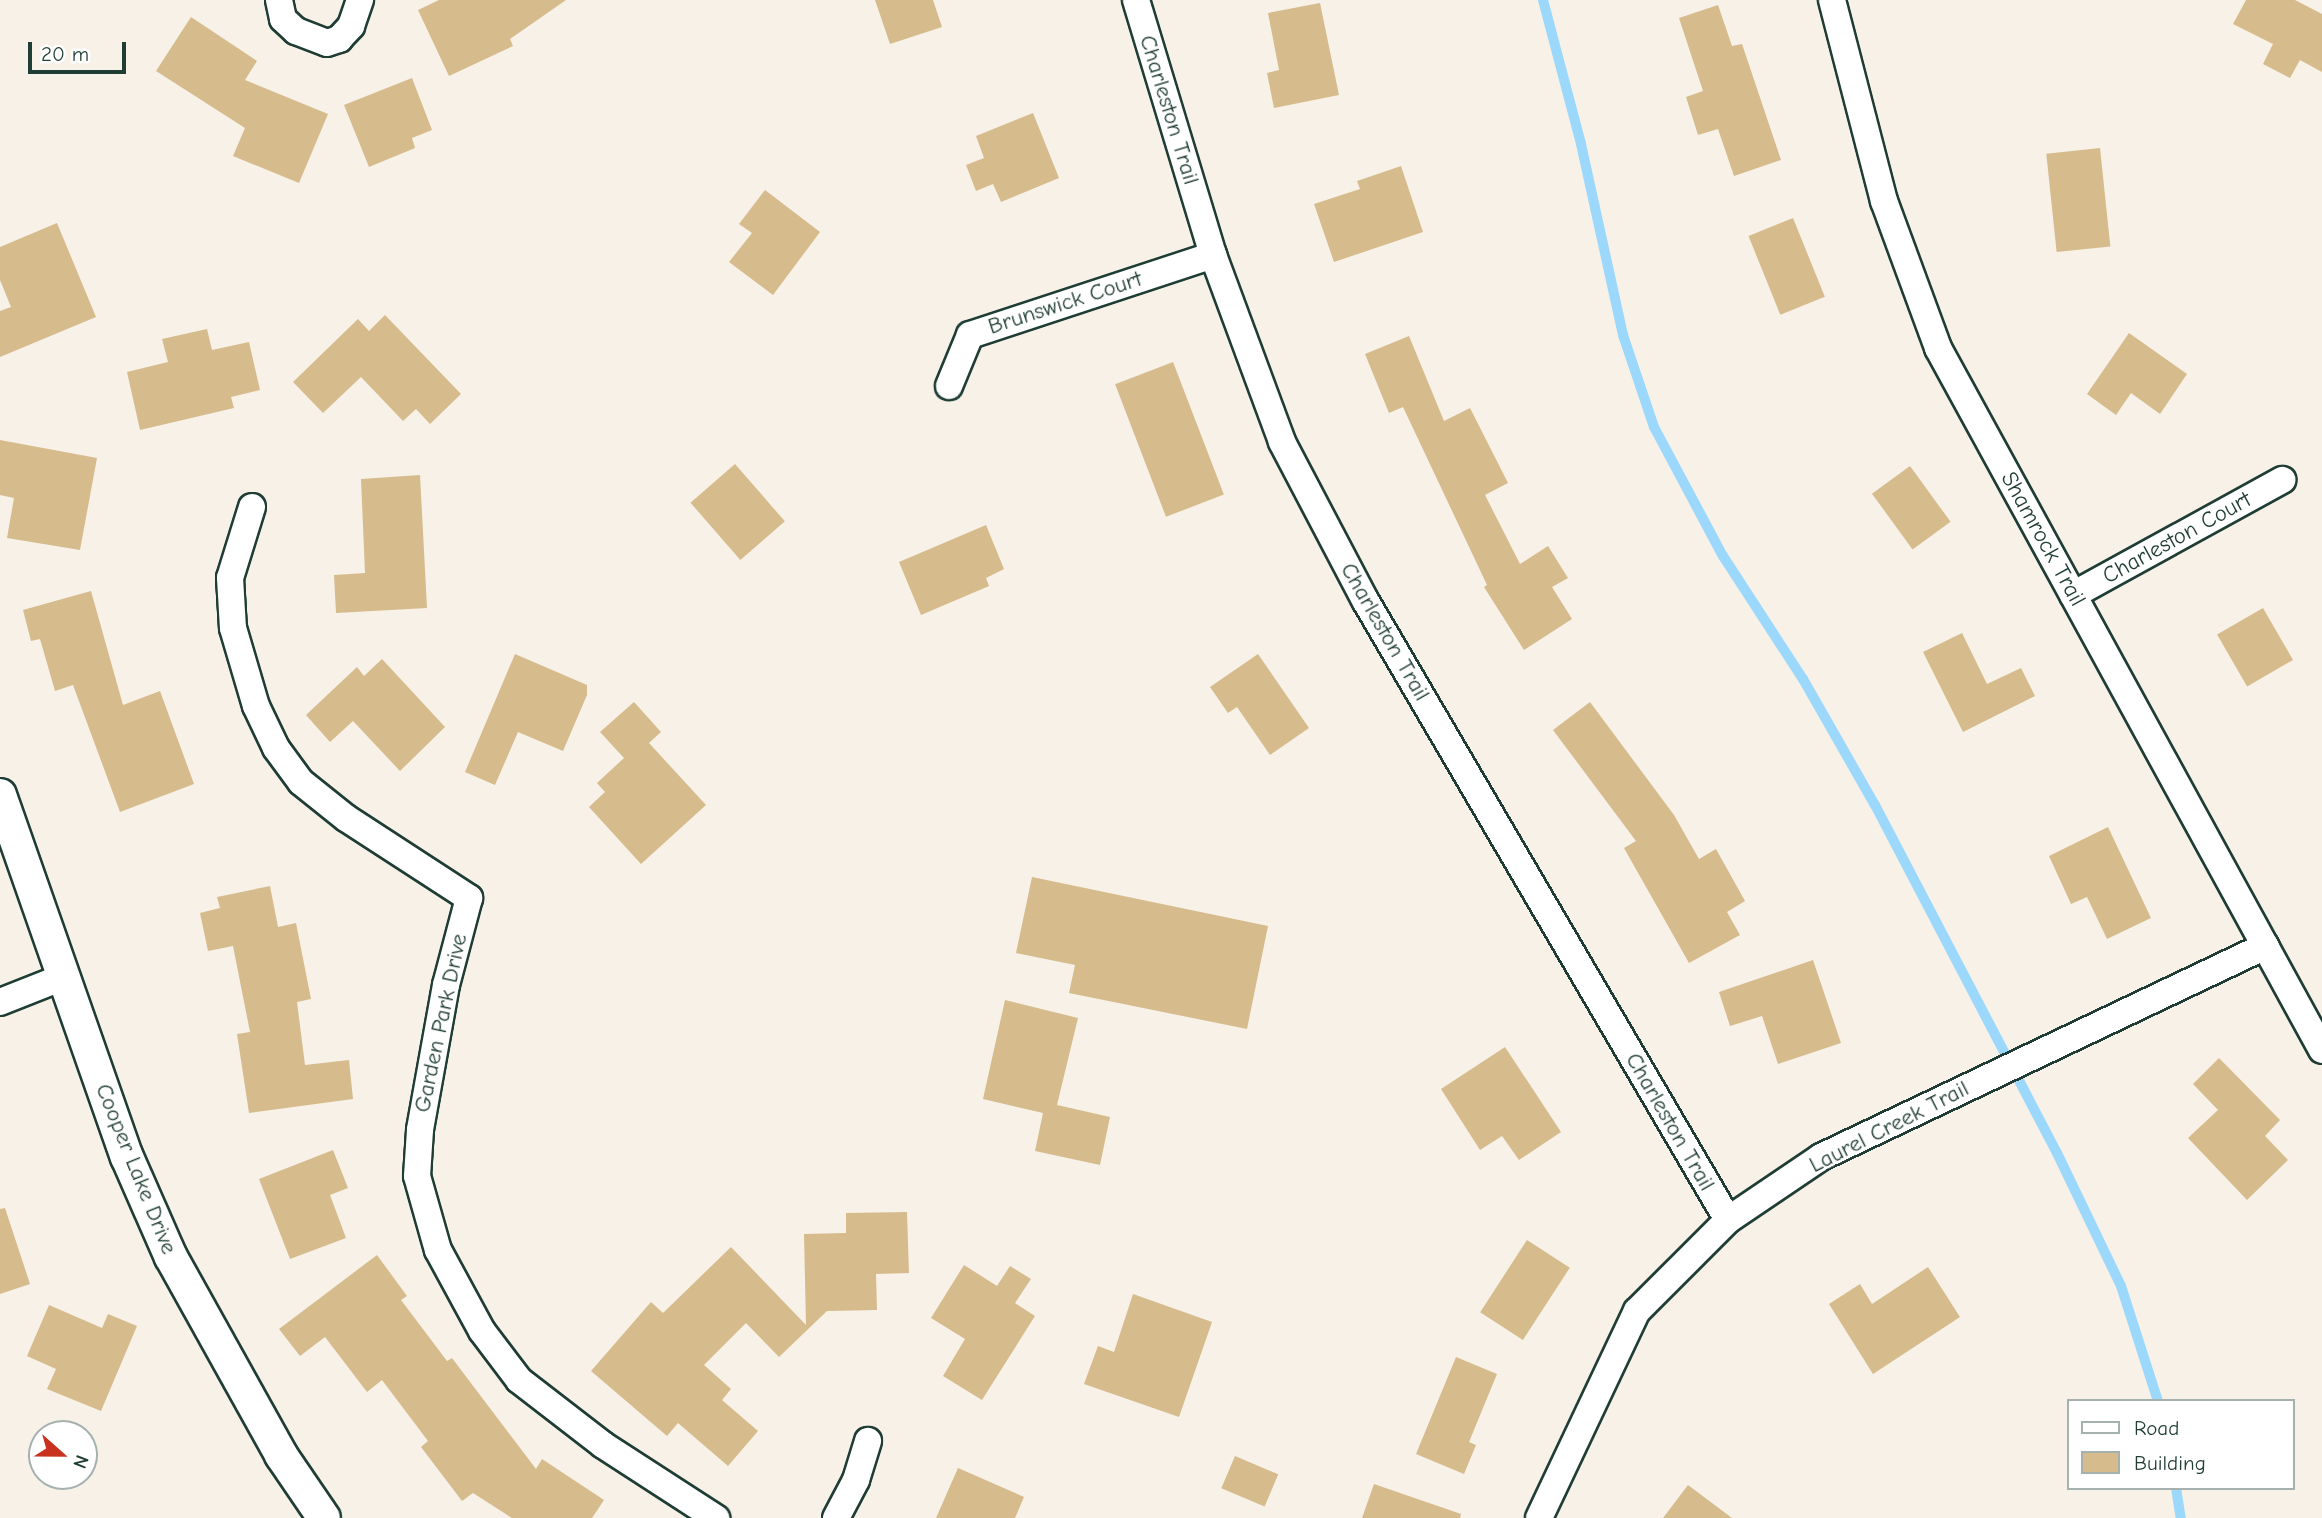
<!DOCTYPE html>
<style>
body{margin:0}
#map{position:relative;width:2322px;height:1518px;overflow:hidden;background:#f7f1e8;font-family:"Comic Neue",sans-serif}
div>[style]{position:absolute}
.stream>*{height:10px;margin:-5px;padding:0 5px;transform-origin:5px;border-radius:5px;background:#9bd8fc}
.building>*{inset:0;background:#d6bb8c;transform-origin:0 0}
.roads{filter:drop-shadow(2px 0 #1f3d34) drop-shadow(-2px 0 #1f3d34) drop-shadow(0 2px #1f3d34) drop-shadow(0 -2px #1f3d34)}
.minor>*{height:26px;margin:-13px;padding:0 13px;transform-origin:13px;border-radius:13px;background:#fff}
.tertiary>*{height:32px;margin:-16px;padding:0 16px;transform-origin:16px;border-radius:16px;background:#fff}
span{translate:-50% -50%;white-space:nowrap;text-align:center;line-height:1.15;-webkit-text-stroke:5px #fff;paint-order:stroke}
.street-label{font-size:23px;color:#1f3d34}
.legend{position:absolute;left:2067px;top:1399px;width:228px;height:91px;box-sizing:border-box;background:#fff;border:2px solid #a5b1ae;margin:0;padding:9px 12px;list-style:none;font-size:21px;color:#1f3d34}
.legend li{display:flex;align-items:center;gap:14px;height:35px}
.legend b{width:35px;border:2px solid #a5b1ae}
.north{position:absolute;left:28px;top:1420px;width:70px;height:70px;box-sizing:border-box;background:#fff;border:2px solid #a5b1ae;border-radius:50%;rotate:111deg;font-size:19px;font-weight:700;line-height:28px;text-align:center;color:#1f3d34}
.north::after{content:'';display:block;margin:auto;width:24px;height:32px;background:#c8321e;clip-path:polygon(50% 0,100% 100%,50% 72%,0 100%)}
.scale{position:absolute;left:28px;top:42px;width:98px;height:32px;box-sizing:border-box;border:4px solid #1f3d34;border-top:0;padding-left:9px;font-size:21px;line-height:24px;white-space:nowrap;color:#1f3d34;-webkit-text-stroke:5px #fff;paint-order:stroke}
</style>
<div id="map">
<div class="stream">
<div style="left:1543px;top:0;width:149px;rotate:75.2deg"></div>
<div style="left:1581px;top:144px;width:196px;rotate:77.6deg"></div>
<div style="left:1623px;top:335px;width:97px;rotate:71.4deg"></div>
<div style="left:1654px;top:427px;width:146px;rotate:61.9deg"></div>
<div style="left:1723px;top:556px;width:147px;rotate:57deg"></div>
<div style="left:1803px;top:679px;width:145px;rotate:60.3deg"></div>
<div style="left:1875px;top:805px;width:393px;rotate:62.4deg"></div>
<div style="left:2057px;top:1153px;width:148px;rotate:64.3deg"></div>
<div style="left:2121px;top:1286px;width:121px;rotate:72.2deg"></div>
<div style="left:2176px;top:1488px;width:30px;rotate:81deg"></div>
</div>
<div class="building">
<div style="clip-path:polygon(439px 0,566px 0,510px 39px,513px 46px,449px 76px,418px 10px)"></div>
<div style="clip-path:polygon(875px 0,933px 0,942px 27px,890px 44px)"></div>
<div style="clip-path:polygon(2246px 0,2295px 0,2322px 14px,2322px 72px,2300px 60px,2290px 78px,2263px 64px,2273px 44px,2233px 24px)"></div>
<div style="clip-path:polygon(1320px 3px,1339px 95px,1274px 108px,1267px 73px,1279px 70px,1268px 13px)"></div>
<div style="clip-path:polygon(1718px 5px,1732px 46px,1742px 44px,1781px 160px,1734px 176px,1718px 129px,1698px 135px,1686px 97px,1703px 91px,1679px 18px)"></div>
<div style="clip-path:polygon(191px 17px,257px 61px,245px 80px,328px 114px,299px 183px,233px 156px,245px 128px,156px 71px)"></div>
<div style="clip-path:polygon(412px 78px,432px 130px,412px 138px,415px 148px,369px 167px,344px 105px)"></div>
<div style="clip-path:polygon(1033px 113px,1059px 178px,1001px 202px,993px 184px,976px 191px,966px 165px,984px 158px,976px 136px)"></div>
<div style="left:2100px;top:148px;width:99px;height:54px;rotate:84deg"></div>
<div style="clip-path:polygon(1401px 166px,1423px 232px,1334px 262px,1314px 204px,1360px 189px,1357px 181px)"></div>
<div style="clip-path:polygon(765px 190px,820px 232px,773px 295px,729px 262px,752px 233px,739px 224px)"></div>
<div style="left:1793px;top:218px;width:85px;height:48px;rotate:68deg"></div>
<div style="clip-path:polygon(57px 223px,96px 317px,0 357px,0 311px,11px 307px,0 280px,0 247px)"></div>
<div style="clip-path:polygon(385px 315px,461px 394px,430px 424px,416px 409px,403px 421px,361px 377px,323px 413px,293px 382px,358px 319px,369px 331px)"></div>
<div style="clip-path:polygon(207px 329px,212px 350px,249px 342px,260px 390px,231px 397px,234px 408px,140px 430px,127px 372px,168px 362px,162px 339px)"></div>
<div style="clip-path:polygon(2129px 333px,2187px 374px,2160px 414px,2131px 393px,2116px 415px,2087px 394px)"></div>
<div style="clip-path:polygon(1409px 336px,1444px 421px,1470px 408px,1508px 483px,1485px 495px,1520px 564px,1548px 546px,1568px 578px,1552px 587px,1572px 619px,1524px 650px,1484px 587px,1487px 585px,1403px 407px,1389px 413px,1365px 354px)"></div>
<div style="left:1173px;top:362px;width:142px;height:62px;rotate:69deg"></div>
<div style="clip-path:polygon(0 440px,97px 458px,80px 550px,7px 538px,14px 498px,0 495px)"></div>
<div style="left:735px;top:464px;width:76px;height:59px;rotate:49deg"></div>
<div style="left:1910px;top:466px;width:69px;height:47px;rotate:54deg"></div>
<div style="clip-path:polygon(420px 475px,427px 608px,336px 613px,334px 575px,365px 573px,361px 479px)"></div>
<div style="clip-path:polygon(986px 525px,1004px 569px,986px 578px,989px 586px,921px 615px,899px 562px)"></div>
<div style="clip-path:polygon(91px 591px,123px 705px,160px 691px,194px 784px,120px 812px,73px 685px,55px 691px,40px 639px,31px 641px,23px 610px)"></div>
<div style="left:2263px;top:608px;width:60px;height:53px;rotate:60deg"></div>
<div style="clip-path:polygon(1962px 633px,1987px 684px,2021px 668px,2035px 696px,1963px 732px,1923px 652px)"></div>
<div style="clip-path:polygon(515px 654px,587px 685px,587px 695px,563px 751px,518px 732px,495px 785px,465px 772px)"></div>
<div style="clip-path:polygon(1258px 654px,1309px 728px,1270px 755px,1237px 707px,1228px 713px,1210px 687px)"></div>
<div style="clip-path:polygon(382px 659px,445px 727px,400px 771px,353px 721px,330px 742px,306px 715px,357px 667px,364px 676px)"></div>
<div style="clip-path:polygon(634px 702px,661px 732px,649px 743px,706px 805px,641px 864px,589px 807px,605px 792px,597px 783px,624px 758px,600px 732px)"></div>
<div style="clip-path:polygon(1590px 702px,1674px 815px,1699px 859px,1716px 849px,1745px 901px,1727px 912px,1740px 935px,1689px 963px,1624px 848px,1636px 841px,1553px 730px)"></div>
<div style="clip-path:polygon(2108px 827px,2151px 918px,2107px 939px,2087px 897px,2071px 904px,2049px 856px)"></div>
<div style="clip-path:polygon(1032px 877px,1268px 926px,1247px 1029px,1069px 993px,1075px 965px,1016px 953px)"></div>
<div style="clip-path:polygon(270px 886px,278px 927px,296px 923px,311px 999px,297px 1002px,305px 1065px,349px 1060px,353px 1099px,249px 1113px,237px 1034px,250px 1032px,233px 946px,208px 951px,200px 913px,220px 908px,217px 897px)"></div>
<div style="clip-path:polygon(1813px 960px,1841px 1043px,1778px 1064px,1762px 1016px,1730px 1026px,1719px 992px)"></div>
<div style="clip-path:polygon(1005px 1000px,1078px 1018px,1057px 1105px,1110px 1117px,1100px 1165px,1035px 1151px,1043px 1113px,983px 1099px)"></div>
<div style="clip-path:polygon(1505px 1047px,1561px 1132px,1519px 1160px,1502px 1136px,1480px 1150px,1441px 1089px)"></div>
<div style="clip-path:polygon(2219px 1058px,2280px 1120px,2265px 1136px,2288px 1160px,2247px 1200px,2188px 1138px,2218px 1110px,2193px 1084px)"></div>
<div style="clip-path:polygon(333px 1150px,348px 1188px,330px 1195px,346px 1238px,290px 1259px,259px 1179px)"></div>
<div style="clip-path:polygon(5px 1208px,30px 1284px,0 1294px,0 1209px)"></div>
<div style="clip-path:polygon(907px 1212px,909px 1273px,876px 1274px,877px 1310px,827px 1311px,779px 1357px,746px 1323px,704px 1365px,731px 1389px,722px 1400px,758px 1431px,728px 1466px,678px 1423px,667px 1436px,591px 1371px,651px 1302px,663px 1313px,731px 1247px,806px 1325px,804px 1234px,846px 1233px,846px 1213px)"></div>
<div style="left:1527px;top:1240px;width:51px;height:86px;rotate:33deg"></div>
<div style="clip-path:polygon(377px 1255px,407px 1296px,401px 1300px,447px 1361px,452px 1358px,536px 1469px,542px 1459px,604px 1500px,592px 1518px,512px 1518px,473px 1493px,462px 1501px,421px 1447px,428px 1441px,382px 1380px,367px 1392px,325px 1337px,300px 1356px,279px 1329px)"></div>
<div style="clip-path:polygon(964px 1265px,997px 1286px,1010px 1266px,1031px 1279px,1015px 1303px,1035px 1316px,982px 1400px,943px 1376px,965px 1339px,931px 1318px)"></div>
<div style="clip-path:polygon(1928px 1267px,1960px 1317px,1873px 1374px,1829px 1304px,1860px 1284px,1872px 1304px)"></div>
<div style="clip-path:polygon(1133px 1294px,1212px 1322px,1179px 1417px,1084px 1384px,1098px 1346px,1114px 1352px)"></div>
<div style="clip-path:polygon(49px 1305px,102px 1328px,108px 1314px,137px 1326px,101px 1411px,47px 1389px,56px 1369px,27px 1356px)"></div>
<div style="clip-path:polygon(1456px 1357px,1497px 1374px,1469px 1442px,1476px 1445px,1464px 1474px,1416px 1454px)"></div>
<div style="left:1235px;top:1456px;width:47px;height:35px;rotate:23deg"></div>
<div style="clip-path:polygon(958px 1468px,1024px 1497px,1015px 1518px,936px 1518px)"></div>
<div style="clip-path:polygon(1374px 1484px,1461px 1514px,1460px 1518px,1362px 1518px)"></div>
<div style="clip-path:polygon(1688px 1485px,1732px 1518px,1663px 1518px)"></div>
</div>
<div class="roads">
<div class="minor">
<div style="left:279px;top:0;width:19px;rotate:78deg"></div>
<div style="left:283px;top:19px;width:18px;rotate:43deg"></div>
<div style="left:296px;top:31px;width:33px;rotate:21deg"></div>
<div style="left:327px;top:43px;width:13px;rotate:-18deg"></div>
<div style="left:339px;top:39px;width:18px;rotate:-47deg"></div>
<div style="left:351px;top:26px;width:28px;rotate:-71deg"></div>
<div style="left:1136px;top:0;width:266px;rotate:73.2deg"></div>
<div style="left:1213px;top:255px;width:199px;rotate:69.7deg"></div>
<div style="left:1282px;top:442px;width:178px;rotate:62.3deg"></div>
<div style="left:1365px;top:600px;width:718px;rotate:59.65deg"></div>
<div style="left:1832px;top:0;width:208px;rotate:75.5deg"></div>
<div style="left:1884px;top:201px;width:157px;rotate:69.8deg"></div>
<div style="left:1938px;top:348px;width:800px;rotate:61.32deg"></div>
<div style="left:949px;top:386px;width:55px;rotate:-67.6deg"></div>
<div style="left:970px;top:335px;width:256px;rotate:-18.2deg"></div>
<div style="left:252px;top:507px;width:74px;rotate:107.2deg"></div>
<div style="left:230px;top:578px;width:50px;rotate:86.6deg"></div>
<div style="left:233px;top:628px;width:81px;rotate:73.6deg"></div>
<div style="left:256px;top:706px;width:47px;rotate:64.5deg"></div>
<div style="left:276px;top:748px;width:42px;rotate:53.7deg"></div>
<div style="left:301px;top:782px;width:58px;rotate:38.7deg"></div>
<div style="left:346px;top:818px;width:147px;rotate:33deg"></div>
<div style="left:469px;top:898px;width:90px;rotate:104.8deg"></div>
<div style="left:446px;top:985px;width:147px;rotate:100.2deg"></div>
<div style="left:420px;top:1130px;width:46px;rotate:93.7deg"></div>
<div style="left:417px;top:1176px;width:77px;rotate:74.2deg"></div>
<div style="left:438px;top:1250px;width:92px;rotate:61.5deg"></div>
<div style="left:482px;top:1331px;width:61px;rotate:52.9deg"></div>
<div style="left:519px;top:1380px;width:106px;rotate:37.7deg"></div>
<div style="left:603px;top:1445px;width:135px;rotate:32.9deg"></div>
<div style="left:2073px;top:595px;width:239px;rotate:-28.8deg"></div>
<div style="left:0;top:1002px;width:68px;rotate:-21.6deg"></div>
<div style="left:836px;top:1518px;width:43px;rotate:-62.2deg"></div>
<div style="left:856px;top:1480px;width:41px;rotate:-72.9deg"></div>
<div style="left:1539px;top:1518px;width:229px;rotate:-64.7deg"></div>
<div style="left:1637px;top:1311px;width:129px;rotate:-45deg"></div>
<div style="left:1728px;top:1220px;width:112px;rotate:-34.1deg"></div>
<div style="left:1821px;top:1157px;width:492px;rotate:-25.4deg"></div>
</div>
<div class="tertiary">
<div style="left:0;top:795px;width:384px;rotate:70.7deg"></div>
<div style="left:127px;top:1157px;width:109px;rotate:66.3deg"></div>
<div style="left:171px;top:1257px;width:227px;rotate:60.9deg"></div>
<div style="left:281px;top:1455px;width:76px;rotate:55.7deg"></div>
</div>
</div>
<div class="street-label">
<span style="left:1169px;top:110px;rotate:73deg">Charleston Trail</span>
<span style="left:1065px;top:303px;rotate:-18deg">Brunswick Court</span>
<span style="left:2177px;top:538px;rotate:-29deg">Charleston Court</span>
<span style="left:2043px;top:539px;rotate:61deg">Shamrock Trail</span>
<span style="left:1385px;top:632px;rotate:60deg">Charleston Trail</span>
<span style="left:441px;top:1023px;rotate:-78deg">Garden Park Drive</span>
<span style="left:1670px;top:1122px;rotate:60deg">Charleston Trail</span>
<span style="left:1889px;top:1127px;rotate:-27deg">Laurel Creek Trail</span>
<span style="left:136px;top:1169px;rotate:68deg">Cooper Lake Drive</span>
</div>
<ul class="legend">
<li><b style="height:9px;background:#fff"></b>Road</li>
<li><b style="height:19px;background:#d6bb8c"></b>Building</li>
</ul>
<div class="north">N</div>
<div class="scale">20 m</div>
</div>
